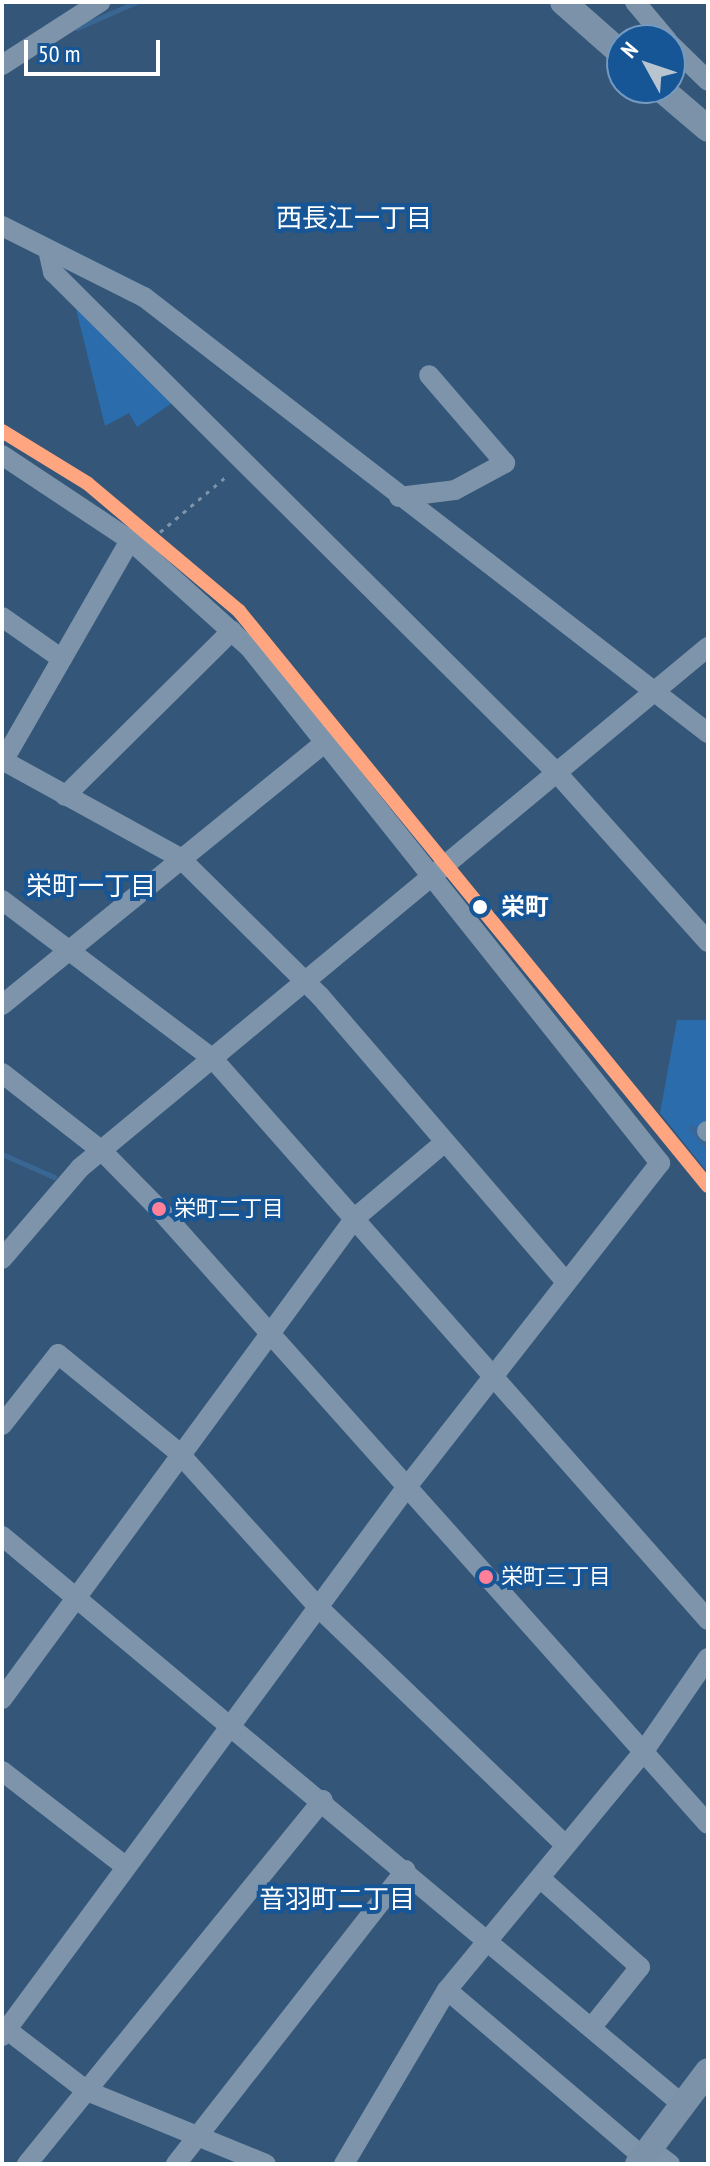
<!DOCTYPE html>
<meta charset="utf-8">
<style>
body{margin:0}
#map{position:relative;width:710px;height:2166px;overflow:hidden;background:#345679;font-family:"PT Sans Narrow","Noto Sans JP",sans-serif}
div>[style]{position:absolute}
.green>*{inset:0;background:#2b6cad}
.stream>*{height:5px;margin:-2.5px;padding:0 2.5px;transform-origin:2.5px;border-radius:2.5px;background:#396693}
.path>*{height:3px;margin-top:-1.5px;transform-origin:0;background:repeating-linear-gradient(90deg,#7d94ab 0 4px,transparent 0 10px)}
.minor>*{height:20px;margin:-10px;padding:0 10px;transform-origin:10px;border-radius:10px;background:#7d94ab}
.major>*{height:26px;margin:-13px;padding:0 13px;transform-origin:13px;border-radius:13px;background:#7b92a9}
.rail-1>*{height:14px;margin:-7px;padding:0 7px;transform-origin:7px;border-radius:7px;background:#ffa680}
.dots>*{width:22px;height:22px;translate:-50% -50%;box-sizing:border-box;border:4px solid #175696;border-radius:50%}
span{translate:-50% -50%;white-space:nowrap;text-align:center;line-height:1.15;-webkit-text-stroke:8px #175696;paint-order:stroke}
.bus-label{font-size:22px;color:#fff}
.left{translate:0 -50%;text-align:left}
.stop-label{font-size:24px;color:#fff;font-weight:700}
.neighbourhood-label{font-size:26px;color:#fff}
.frame{position:absolute;inset:0;border:4px solid #fff;pointer-events:none}
.north{position:absolute;left:606px;top:24px;width:80px;height:80px;box-sizing:border-box;background:#175696;border:2px solid #749ac0;border-radius:50%;rotate:310deg;font-size:22px;font-weight:700;line-height:32px;text-align:center;color:#fff}
.north::after{content:'';display:block;margin:auto;width:28px;height:36px;background:#b8c4d0;clip-path:polygon(50% 0,100% 100%,50% 72%,0 100%)}
.scale{position:absolute;left:24px;top:40px;width:136px;height:36px;box-sizing:border-box;border:4px solid #fff;border-top:0;padding-left:10px;font-size:24px;line-height:28px;white-space:nowrap;color:#fff;-webkit-text-stroke:6px #175696;paint-order:stroke}
</style>
<div id="map">
<div class="green">
<div style="clip-path:polygon(75px 305px,172px 403px,137px 427px,129px 413px,105px 426px)"></div>
<div style="clip-path:polygon(677px 1020px,708px 1020px,708px 1173px,660px 1113px)"></div>
</div>
<div class="stream">
<div style="left:77px;top:28px;width:64px;rotate:-23.8deg"></div>
<div style="left:691px;top:1127px;width:28px;rotate:52deg"></div>
<div style="left:2px;top:1154px;width:57px;rotate:23.9deg"></div>
</div>
<div class="path">
<div style="left:160px;top:532px;width:89px;rotate:-40deg"></div>
</div>
<div class="minor">
<div style="left:635px;top:2px;width:50px;rotate:49.9deg"></div>
<div style="left:670px;top:44px;width:53px;rotate:44.2deg"></div>
<div style="left:2px;top:65px;width:117px;rotate:-32.7deg"></div>
<div style="left:2px;top:226px;width:159px;rotate:26.6deg"></div>
<div style="left:144px;top:297px;width:713px;rotate:37.71deg"></div>
<div style="left:48px;top:250px;width:23px;rotate:77deg"></div>
<div style="left:53px;top:272px;width:711px;rotate:44.83deg"></div>
<div style="left:557px;top:773px;width:227px;rotate:48.2deg"></div>
<div style="left:2px;top:455px;width:154px;rotate:33.6deg"></div>
<div style="left:130px;top:540px;width:160px;rotate:42deg"></div>
<div style="left:249px;top:647px;width:660px;rotate:51.46deg"></div>
<div style="left:660px;top:1163px;width:412px;rotate:128deg"></div>
<div style="left:406px;top:1488px;width:681px;rotate:126.4deg"></div>
<div style="left:399px;top:497px;width:56px;rotate:-7.1deg"></div>
<div style="left:455px;top:490px;width:57px;rotate:-28.4deg"></div>
<div style="left:505px;top:463px;width:116px;rotate:-130.8deg"></div>
<div style="left:2px;top:617px;width:73px;rotate:35deg"></div>
<div style="left:2px;top:760px;width:203px;rotate:28.8deg"></div>
<div style="left:180px;top:858px;width:197px;rotate:44.6deg"></div>
<div style="left:320px;top:996px;width:377px;rotate:49.3deg"></div>
<div style="left:2px;top:763px;width:257px;rotate:-60.1deg"></div>
<div style="left:65px;top:796px;width:235px;rotate:-44.7deg"></div>
<div style="left:2px;top:900px;width:266px;rotate:37deg"></div>
<div style="left:214px;top:1060px;width:747px;rotate:48.58deg"></div>
<div style="left:2px;top:1005px;width:422px;rotate:-39.1deg"></div>
<div style="left:2px;top:1073px;width:127px;rotate:38deg"></div>
<div style="left:102px;top:1151px;width:81px;rotate:45.5deg"></div>
<div style="left:159px;top:1209px;width:824px;rotate:48.25deg"></div>
<div style="left:707px;top:1131px;width:1px;rotate:45deg"></div>
<div style="left:2px;top:1259px;width:120px;rotate:-49.4deg"></div>
<div style="left:80px;top:1168px;width:816px;rotate:-39.68deg"></div>
<div style="left:2px;top:1425px;width:90px;rotate:-51.7deg"></div>
<div style="left:58px;top:1354px;width:155px;rotate:39.2deg"></div>
<div style="left:178px;top:1452px;width:209px;rotate:47.9deg"></div>
<div style="left:318px;top:1607px;width:343px;rotate:43.9deg"></div>
<div style="left:2px;top:1536px;width:887px;rotate:39.88deg"></div>
<div style="left:2px;top:1699px;width:597px;rotate:-53.73deg"></div>
<div style="left:355px;top:1218px;width:118px;rotate:-40.2deg"></div>
<div style="left:2px;top:1771px;width:155px;rotate:37.7deg"></div>
<div style="left:540px;top:1878px;width:134px;rotate:41.7deg"></div>
<div style="left:640px;top:1967px;width:77px;rotate:128.7deg"></div>
<div style="left:447px;top:1990px;width:257px;rotate:40.4deg"></div>
<div style="left:2px;top:2026px;width:107px;rotate:37.4deg"></div>
<div style="left:87px;top:2091px;width:193px;rotate:22.2deg"></div>
<div style="left:650px;top:2149px;width:25px;rotate:37deg"></div>
<div style="left:27px;top:2164px;width:469px;rotate:-50.9deg"></div>
<div style="left:176px;top:2164px;width:373px;rotate:-52deg"></div>
<div style="left:344px;top:2164px;width:202px;rotate:-59.4deg"></div>
<div style="left:447px;top:1990px;width:310px;rotate:-50.5deg"></div>
<div style="left:644px;top:1751px;width:113px;rotate:-55.5deg"></div>
</div>
<div class="major">
<div style="left:563px;top:2px;width:79px;rotate:41.4deg"></div>
<div style="left:660px;top:88px;width:63px;rotate:40.5deg"></div>
<div style="left:638px;top:2164px;width:116px;rotate:-53deg"></div>
</div>
<div class="rail-1">
<div style="left:2px;top:431px;width:100px;rotate:31.5deg"></div>
<div style="left:87px;top:483px;width:199px;rotate:40.1deg"></div>
<div style="left:239px;top:611px;width:742px;rotate:50.8deg"></div>
</div>
<div class="dots">
<div style="left:480px;top:907px;background:#fff"></div>
<div style="left:159px;top:1209px;background:#ff8098"></div>
<div style="left:486px;top:1577px;background:#ff8098"></div>
</div>
<div class="bus-label">
<span class="left" style="left:174px;top:1209px">栄町二丁目</span>
<span class="left" style="left:501px;top:1577px">栄町三丁目</span>
</div>
<div class="stop-label">
<span class="left" style="left:501px;top:907px">栄町</span>
</div>
<div class="neighbourhood-label">
<span style="left:354px;top:218px">西長江一丁目</span>
<span style="left:91px;top:886px">栄町一丁目</span>
<span style="left:337px;top:1899px">音羽町二丁目</span>
</div>
<div class="frame"></div>
<div class="north">N</div>
<div class="scale">50 m</div>
</div>
